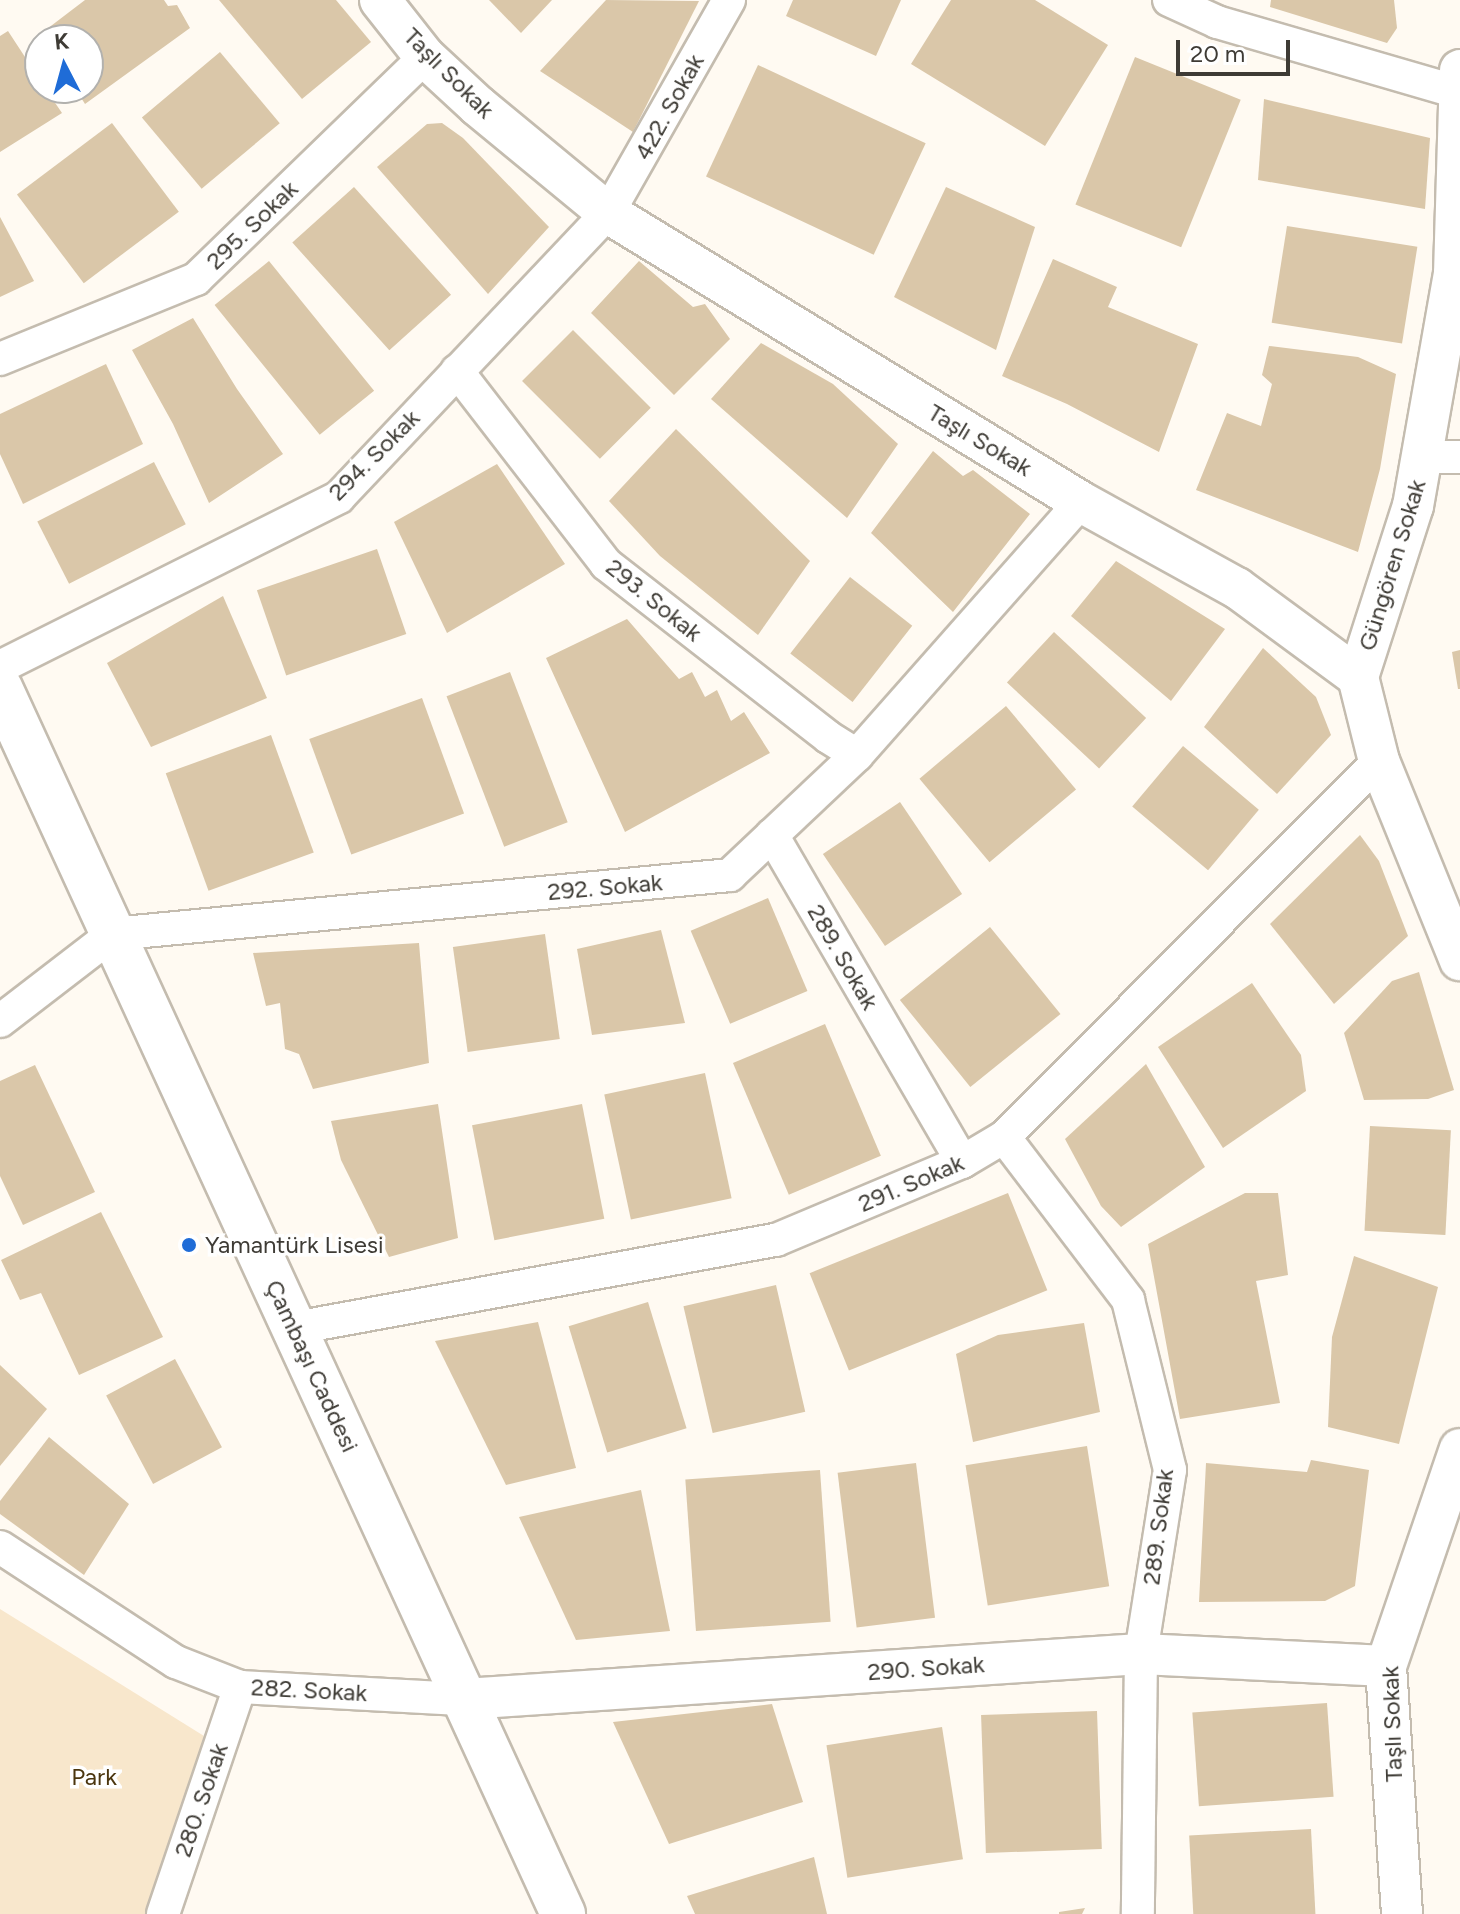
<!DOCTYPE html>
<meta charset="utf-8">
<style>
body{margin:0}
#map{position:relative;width:1460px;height:1914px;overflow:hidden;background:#fffaf2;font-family:Figtree,sans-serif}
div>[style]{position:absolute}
.green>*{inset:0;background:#f8e7cc}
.building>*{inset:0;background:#dac7a9;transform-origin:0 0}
.roads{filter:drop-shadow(2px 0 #c4bcaf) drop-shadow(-2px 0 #c4bcaf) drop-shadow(0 2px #c4bcaf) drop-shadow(0 -2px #c4bcaf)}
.minor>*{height:32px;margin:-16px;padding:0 16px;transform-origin:16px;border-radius:16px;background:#fff}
.tertiary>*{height:40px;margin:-20px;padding:0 20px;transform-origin:20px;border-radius:20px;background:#fff}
.secondary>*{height:44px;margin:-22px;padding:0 22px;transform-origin:22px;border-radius:22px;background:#fff}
.dots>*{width:22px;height:22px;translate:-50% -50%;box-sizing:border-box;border:4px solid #fff;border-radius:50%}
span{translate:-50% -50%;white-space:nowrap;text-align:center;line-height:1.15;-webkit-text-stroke:7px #fff;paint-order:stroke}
.street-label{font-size:24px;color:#3e3b35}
.poi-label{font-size:24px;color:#3e3b35}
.left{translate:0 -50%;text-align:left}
.park-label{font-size:24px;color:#4b360f}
.north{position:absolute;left:24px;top:24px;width:80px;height:80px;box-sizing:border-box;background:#fff;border:2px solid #b2b1ae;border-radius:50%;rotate:354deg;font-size:22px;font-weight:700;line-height:32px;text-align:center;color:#3e3b35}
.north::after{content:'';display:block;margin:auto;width:28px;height:36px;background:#1f6cd7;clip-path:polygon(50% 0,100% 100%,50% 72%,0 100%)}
.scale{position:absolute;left:1176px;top:40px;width:114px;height:36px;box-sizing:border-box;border:4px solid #3e3b35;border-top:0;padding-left:10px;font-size:24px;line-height:28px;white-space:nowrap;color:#3e3b35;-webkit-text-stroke:6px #fff;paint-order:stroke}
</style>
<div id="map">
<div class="green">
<div style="clip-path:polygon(0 1609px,204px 1736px,149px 1914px,0 1914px)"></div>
</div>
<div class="building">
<div style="clip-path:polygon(85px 0,164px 0,168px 6px,177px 5px,190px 28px,85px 104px,75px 88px,88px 88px,88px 40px,48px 40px,43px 32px)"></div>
<div style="clip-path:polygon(219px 0,336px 0,371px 42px,302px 99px)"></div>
<div style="clip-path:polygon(489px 0,552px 0,521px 33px)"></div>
<div style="clip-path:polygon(606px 0,699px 1px,633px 132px,540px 71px)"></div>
<div style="clip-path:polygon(793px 0,901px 0,876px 56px,786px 16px)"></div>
<div style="clip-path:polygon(951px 0,1035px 0,1108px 45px,1045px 146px,911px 64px)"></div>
<div style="clip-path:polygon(1271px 0,1394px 0,1397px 28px,1387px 43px,1270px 7px)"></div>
<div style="clip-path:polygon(8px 31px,40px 80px,40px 88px,45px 88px,62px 113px,0 152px,0 36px)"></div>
<div style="left:220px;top:52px;width:93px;height:102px;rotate:50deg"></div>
<div style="left:1135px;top:57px;width:114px;height:159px;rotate:22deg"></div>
<div style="left:758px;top:65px;width:185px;height:123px;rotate:25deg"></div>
<div style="clip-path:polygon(1264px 99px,1430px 138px,1425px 209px,1258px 180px)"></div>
<div style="left:112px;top:123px;width:111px;height:119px;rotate:53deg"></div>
<div style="clip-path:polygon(442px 123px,463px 138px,549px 227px,488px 294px,377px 167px,427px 124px)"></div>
<div style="left:354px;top:187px;width:145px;height:83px;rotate:48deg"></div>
<div style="clip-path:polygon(946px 187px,1035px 227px,996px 350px,894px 297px)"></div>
<div style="clip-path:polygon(0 217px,34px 281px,0 297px)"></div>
<div style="left:1287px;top:226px;width:132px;height:98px;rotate:9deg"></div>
<div style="clip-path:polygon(1053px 259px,1117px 287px,1108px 307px,1198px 344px,1159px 452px,1067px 404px,1002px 376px)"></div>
<div style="left:269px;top:261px;width:167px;height:70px;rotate:51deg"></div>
<div style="clip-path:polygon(639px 261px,693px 307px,705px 304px,730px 339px,674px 395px,591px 313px)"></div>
<div style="clip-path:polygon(193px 318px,237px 389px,283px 454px,209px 503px,173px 424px,132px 350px)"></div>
<div style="left:573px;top:330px;width:110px;height:72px;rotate:45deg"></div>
<div style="clip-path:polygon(761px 343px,833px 384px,898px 444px,847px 518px,711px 399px)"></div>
<div style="clip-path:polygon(1269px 346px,1358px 357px,1396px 374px,1380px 469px,1358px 552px,1196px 490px,1227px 413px,1261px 426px,1272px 384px,1262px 375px)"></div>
<div style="clip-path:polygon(106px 364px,143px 444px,23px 504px,0 454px,0 414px)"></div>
<div style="clip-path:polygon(676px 429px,810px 561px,758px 635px,660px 556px,609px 501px)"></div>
<div style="clip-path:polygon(933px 451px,963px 476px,973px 470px,1030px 514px,953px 612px,871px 533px)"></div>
<div style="left:154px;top:462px;width:70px;height:131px;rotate:63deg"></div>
<div style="clip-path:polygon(497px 464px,565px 564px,447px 633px,394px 522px)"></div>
<div style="left:377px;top:549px;width:90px;height:127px;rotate:71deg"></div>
<div style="clip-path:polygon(1116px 561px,1225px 629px,1171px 701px,1071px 616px)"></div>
<div style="left:850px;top:577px;width:79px;height:97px;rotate:38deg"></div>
<div style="clip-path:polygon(223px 596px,267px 698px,151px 747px,107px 663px)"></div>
<div style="clip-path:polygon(627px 619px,679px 679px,692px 672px,705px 697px,717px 690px,731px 721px,744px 712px,770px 753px,625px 832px,546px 658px)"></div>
<div style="left:1054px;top:632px;width:126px;height:69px;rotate:43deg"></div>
<div style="clip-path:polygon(1263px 648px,1316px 697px,1331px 735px,1277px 794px,1204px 727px)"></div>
<div style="clip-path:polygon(1460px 650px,1460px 689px,1458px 689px,1452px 652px)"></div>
<div style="left:510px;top:672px;width:161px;height:68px;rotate:69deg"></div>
<div style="left:422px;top:698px;width:123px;height:120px;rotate:70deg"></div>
<div style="left:1006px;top:706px;width:109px;height:113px;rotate:50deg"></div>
<div style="left:271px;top:735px;width:125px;height:112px;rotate:70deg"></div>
<div style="left:1183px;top:746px;width:99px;height:79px;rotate:40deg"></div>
<div style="left:900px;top:802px;width:111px;height:93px;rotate:56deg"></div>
<div style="clip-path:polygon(1360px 835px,1379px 861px,1408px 936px,1334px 1004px,1270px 924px)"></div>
<div style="left:768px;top:898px;width:101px;height:84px;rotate:67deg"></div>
<div style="left:990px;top:927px;width:112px;height:116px;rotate:51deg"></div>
<div style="clip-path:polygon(661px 930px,685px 1023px,592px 1035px,577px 949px)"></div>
<div style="left:545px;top:934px;width:106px;height:93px;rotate:82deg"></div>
<div style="clip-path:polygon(419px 943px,429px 1063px,313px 1089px,299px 1054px,285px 1049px,280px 1003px,266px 1006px,253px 953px)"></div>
<div style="clip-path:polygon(1419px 972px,1454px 1090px,1428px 1099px,1364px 1100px,1344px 1033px,1392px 981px)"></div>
<div style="clip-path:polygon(1252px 983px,1301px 1055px,1306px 1091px,1223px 1148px,1158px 1047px)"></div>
<div style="left:825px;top:1024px;width:143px;height:100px;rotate:67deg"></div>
<div style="clip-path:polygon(1146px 1064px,1205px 1167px,1121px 1227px,1101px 1206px,1065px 1139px)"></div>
<div style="clip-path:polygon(35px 1065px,95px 1192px,23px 1225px,0 1176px,0 1081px)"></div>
<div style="left:705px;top:1073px;width:128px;height:103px;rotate:78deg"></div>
<div style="clip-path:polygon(438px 1104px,458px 1238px,389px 1257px,341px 1160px,331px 1121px)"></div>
<div style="left:582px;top:1104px;width:117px;height:112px;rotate:79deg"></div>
<div style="left:1370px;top:1126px;width:81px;height:105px;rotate:3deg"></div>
<div style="left:1008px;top:1193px;width:105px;height:214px;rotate:68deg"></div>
<div style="clip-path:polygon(1245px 1193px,1278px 1193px,1288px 1275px,1256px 1281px,1280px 1403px,1180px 1419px,1148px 1244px)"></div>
<div style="clip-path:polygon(101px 1212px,163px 1337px,79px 1375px,41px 1293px,20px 1300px,1px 1260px)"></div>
<div style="clip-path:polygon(1354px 1256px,1438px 1287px,1399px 1444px,1328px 1427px,1332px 1337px)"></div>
<div style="left:776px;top:1285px;width:130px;height:95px;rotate:77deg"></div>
<div style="left:648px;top:1302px;width:132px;height:83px;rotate:73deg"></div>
<div style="clip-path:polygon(538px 1322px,576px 1468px,506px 1485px,435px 1341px)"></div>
<div style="clip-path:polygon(1084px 1323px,1100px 1412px,973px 1442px,956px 1354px,998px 1335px)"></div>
<div style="left:175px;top:1359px;width:100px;height:78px;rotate:62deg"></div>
<div style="clip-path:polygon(0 1365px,47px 1409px,0 1466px)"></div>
<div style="clip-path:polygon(49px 1437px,129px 1504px,84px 1575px,0 1514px,0 1501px)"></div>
<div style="left:1087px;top:1446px;width:142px;height:123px;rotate:81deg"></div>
<div style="clip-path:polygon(1311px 1460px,1369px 1470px,1355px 1586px,1325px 1601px,1199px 1602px,1206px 1463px,1307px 1472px)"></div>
<div style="left:916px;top:1463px;width:156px;height:79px;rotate:83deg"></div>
<div style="left:820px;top:1470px;width:152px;height:135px;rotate:86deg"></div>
<div style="clip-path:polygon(641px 1490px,670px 1631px,576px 1640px,519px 1517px)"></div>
<div style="left:1327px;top:1703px;width:94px;height:135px;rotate:86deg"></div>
<div style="clip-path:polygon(772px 1704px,803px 1802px,669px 1844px,613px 1722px)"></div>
<div style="left:1097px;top:1711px;width:138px;height:116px;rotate:88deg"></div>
<div style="left:942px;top:1727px;width:134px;height:117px;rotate:81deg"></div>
<div style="left:1311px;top:1829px;width:85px;height:122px;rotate:87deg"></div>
<div style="clip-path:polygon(814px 1857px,827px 1914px,695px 1914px,687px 1896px)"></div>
<div style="clip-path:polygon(1085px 1908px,1082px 1914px,1059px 1914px,1059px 1912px)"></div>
</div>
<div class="roads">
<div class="minor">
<div style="left:1169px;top:0;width:53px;rotate:24.6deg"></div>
<div style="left:1217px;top:22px;width:251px;rotate:16.2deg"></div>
<div style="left:0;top:359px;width:212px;rotate:-22.2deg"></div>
<div style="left:196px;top:279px;width:319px;rotate:-44.1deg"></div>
<div style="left:457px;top:371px;width:244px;rotate:52.3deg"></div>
<div style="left:606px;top:564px;width:281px;rotate:37.9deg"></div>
<div style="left:828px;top:737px;width:34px;rotate:32deg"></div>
<div style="left:1422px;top:457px;width:38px"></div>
<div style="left:0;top:667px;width:379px;rotate:-26.6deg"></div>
<div style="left:339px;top:497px;width:391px;rotate:-46.6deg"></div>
<div style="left:608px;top:213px;width:245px;rotate:-60.4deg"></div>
<div style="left:772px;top:835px;width:378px;rotate:59.8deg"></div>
<div style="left:0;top:1021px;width:143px;rotate:-37.6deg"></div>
<div style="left:113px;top:934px;width:620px;rotate:-5.46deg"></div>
<div style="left:730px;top:875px;width:175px;rotate:-43.4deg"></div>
<div style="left:857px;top:755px;width:338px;rotate:-48.5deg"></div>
<div style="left:1004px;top:1137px;width:205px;rotate:52.7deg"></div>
<div style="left:1128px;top:1300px;width:175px;rotate:76.1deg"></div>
<div style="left:1170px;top:1470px;width:186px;rotate:99deg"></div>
<div style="left:1141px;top:1654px;width:260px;rotate:90.7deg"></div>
<div style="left:295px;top:1328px;width:489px;rotate:-10.4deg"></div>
<div style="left:776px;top:1240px;width:202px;rotate:-22.8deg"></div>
<div style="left:962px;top:1162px;width:49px;rotate:-30.8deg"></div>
<div style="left:1004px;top:1137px;width:531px;rotate:-45.08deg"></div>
<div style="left:0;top:1547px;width:210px;rotate:33.2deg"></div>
<div style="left:176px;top:1662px;width:69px;rotate:21.3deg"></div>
<div style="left:240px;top:1687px;width:225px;rotate:3.1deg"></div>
<div style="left:163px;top:1914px;width:240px;rotate:-71.3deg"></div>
</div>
<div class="tertiary">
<div style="left:380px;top:0;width:73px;rotate:51.7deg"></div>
<div style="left:425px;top:57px;width:72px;rotate:42.8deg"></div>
<div style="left:478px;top:106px;width:168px;rotate:39.5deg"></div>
<div style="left:608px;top:213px;width:554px;rotate:31.42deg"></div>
<div style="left:1081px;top:502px;width:178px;rotate:28.9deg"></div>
<div style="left:1237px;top:588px;width:150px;rotate:36.3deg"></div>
<div style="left:1358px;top:677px;width:87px;rotate:76deg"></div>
<div style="left:1379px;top:761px;width:215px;rotate:67.9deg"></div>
<div style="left:1358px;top:677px;width:180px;rotate:-72.2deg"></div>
<div style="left:1413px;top:506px;width:236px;rotate:-80deg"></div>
<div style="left:1454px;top:274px;width:204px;rotate:-88.3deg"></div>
<div style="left:465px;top:1699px;width:677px;rotate:-3.81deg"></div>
<div style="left:1141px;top:1654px;width:245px;rotate:2.8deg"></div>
<div style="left:1402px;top:1914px;width:249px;rotate:-93.7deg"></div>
<div style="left:1386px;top:1666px;width:229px;rotate:-71.2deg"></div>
</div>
<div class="secondary">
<div style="left:0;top:688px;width:1349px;rotate:65.33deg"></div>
</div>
</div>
<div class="dots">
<div style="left:189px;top:1245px;background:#1f6cd7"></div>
</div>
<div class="street-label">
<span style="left:449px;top:73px;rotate:45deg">Taşlı Sokak</span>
<span style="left:669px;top:107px;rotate:-61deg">422. Sokak</span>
<span style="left:252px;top:225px;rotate:-44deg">295. Sokak</span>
<span style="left:980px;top:440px;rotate:31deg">Taşlı Sokak</span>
<span style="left:374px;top:455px;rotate:-45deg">294. Sokak</span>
<span style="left:1392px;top:565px;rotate:-73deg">Güngören Sokak</span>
<span style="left:654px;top:600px;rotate:39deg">293. Sokak</span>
<span style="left:605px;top:887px;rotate:-5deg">292. Sokak</span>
<span style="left:843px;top:957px;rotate:60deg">289. Sokak</span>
<span style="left:911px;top:1183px;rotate:-23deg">291. Sokak</span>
<span style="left:312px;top:1366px;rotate:65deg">Çambaşı Caddesi</span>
<span style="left:1158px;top:1527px;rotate:-83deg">289. Sokak</span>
<span style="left:926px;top:1668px;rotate:-4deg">290. Sokak</span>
<span style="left:309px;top:1690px;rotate:3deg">282. Sokak</span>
<span style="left:1392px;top:1724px;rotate:-92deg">Taşlı Sokak</span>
<span style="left:201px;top:1800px;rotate:-71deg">280. Sokak</span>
</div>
<div class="poi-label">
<span class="left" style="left:205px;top:1245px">Yamantürk Lisesi</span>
</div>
<div class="park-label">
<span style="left:94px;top:1777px">Park</span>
</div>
<div class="north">K</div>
<div class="scale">20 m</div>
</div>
